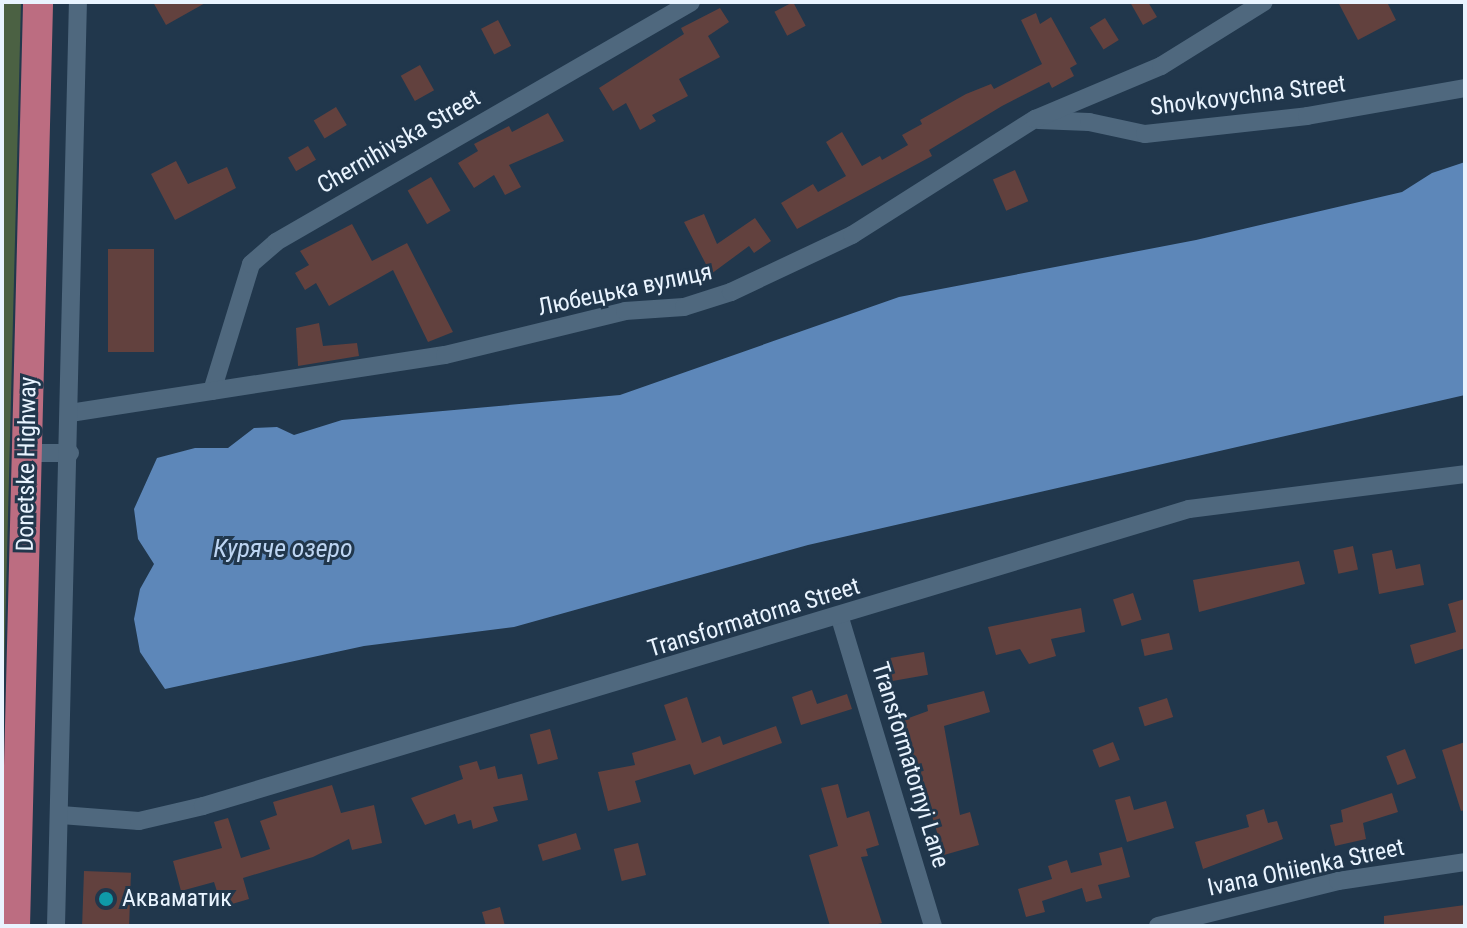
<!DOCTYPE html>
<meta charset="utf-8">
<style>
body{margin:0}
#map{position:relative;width:1467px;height:928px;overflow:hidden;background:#21374c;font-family:"Roboto Condensed",sans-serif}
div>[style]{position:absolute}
.green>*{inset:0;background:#4b6143}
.water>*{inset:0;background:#5d87b9}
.building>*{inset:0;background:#62413e;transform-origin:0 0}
.minor>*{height:18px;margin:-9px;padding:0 9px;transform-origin:9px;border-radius:9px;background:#4f687e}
.trunk>*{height:30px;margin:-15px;padding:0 15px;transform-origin:15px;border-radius:15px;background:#bc6d81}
.tram>*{height:2px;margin:-1px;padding:0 1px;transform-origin:1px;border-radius:1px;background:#c4d1de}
.dots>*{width:22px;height:22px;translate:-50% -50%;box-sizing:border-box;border:4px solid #21374c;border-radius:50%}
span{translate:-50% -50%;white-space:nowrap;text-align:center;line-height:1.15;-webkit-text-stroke:6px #21374c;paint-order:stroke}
.street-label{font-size:24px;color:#e9f4ff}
.poi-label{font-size:24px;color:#e9f4ff}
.left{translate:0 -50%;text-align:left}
.water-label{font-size:26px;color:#bdd5f2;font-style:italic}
.frame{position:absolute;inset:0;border:4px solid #e9f4ff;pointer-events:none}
</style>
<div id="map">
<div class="green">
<div style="clip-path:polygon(2px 2px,21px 2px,2px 753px)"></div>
</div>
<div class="water">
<div style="clip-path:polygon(1465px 162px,1465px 395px,808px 545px,514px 627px,364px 646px,165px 689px,140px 652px,134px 619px,140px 589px,154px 564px,138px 539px,134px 509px,157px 458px,195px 448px,228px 448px,254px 428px,277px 427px,294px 435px,342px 420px,620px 395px,899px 297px,1196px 240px,1402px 192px,1432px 173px)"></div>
</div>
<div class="building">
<div style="clip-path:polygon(153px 2px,207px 2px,166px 25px)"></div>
<div style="left:793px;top:2px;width:27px;height:21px;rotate:62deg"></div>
<div style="clip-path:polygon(1130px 2px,1148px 2px,1157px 17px,1143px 25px)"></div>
<div style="clip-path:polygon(1338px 2px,1387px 2px,1396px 20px,1358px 40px)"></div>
<div style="clip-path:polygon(720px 8px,729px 22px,708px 36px,720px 57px,679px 79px,688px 96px,652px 115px,656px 121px,640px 130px,626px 103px,613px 111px,599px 88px,684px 34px,681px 28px)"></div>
<div style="clip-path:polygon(1036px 13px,1040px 24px,1051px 17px,1077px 64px,1070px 68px,1074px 76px,1052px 88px,1049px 82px,1002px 106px,929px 150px,932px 156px,797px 229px,781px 203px,813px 184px,818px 192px,846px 176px,826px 142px,842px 132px,862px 166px,880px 156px,882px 160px,908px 145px,902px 135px,922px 124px,920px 120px,966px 94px,991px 84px,994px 89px,1042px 64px,1021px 20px)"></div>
<div style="left:1105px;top:18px;width:26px;height:18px;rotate:58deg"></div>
<div style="left:498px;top:20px;width:29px;height:19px;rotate:63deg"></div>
<div style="left:420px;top:65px;width:29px;height:22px;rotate:61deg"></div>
<div style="left:336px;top:107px;width:21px;height:26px;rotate:59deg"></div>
<div style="clip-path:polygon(548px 113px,564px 141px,509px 165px,521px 187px,505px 195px,494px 175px,474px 188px,458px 163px,478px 151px,474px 144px,509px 126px,512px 132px)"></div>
<div style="left:308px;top:146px;width:16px;height:23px;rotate:60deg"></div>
<div style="clip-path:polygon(176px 161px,188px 184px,227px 167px,236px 188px,175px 220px,151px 174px)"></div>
<div style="left:1015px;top:170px;width:34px;height:24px;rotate:67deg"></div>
<div style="left:431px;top:177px;width:39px;height:27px;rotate:60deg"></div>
<div style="clip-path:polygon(704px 214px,717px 244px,755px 218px,771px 241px,754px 253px,749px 246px,711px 274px,684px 222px)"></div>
<div style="clip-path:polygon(352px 224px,372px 261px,407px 243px,453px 332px,428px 342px,393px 270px,329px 306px,316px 283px,305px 290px,295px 273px,309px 265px,300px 251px)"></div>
<div style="left:108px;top:249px;width:46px;height:103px"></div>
<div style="clip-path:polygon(319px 323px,323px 346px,357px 343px,359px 356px,298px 366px,296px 328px)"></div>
<div style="left:1353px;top:546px;width:24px;height:20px;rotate:78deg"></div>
<div style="clip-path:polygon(1392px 550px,1396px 569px,1420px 564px,1424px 585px,1379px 594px,1372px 554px)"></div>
<div style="clip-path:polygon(1299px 561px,1305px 584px,1199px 612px,1193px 580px)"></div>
<div style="left:1133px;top:593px;width:28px;height:21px;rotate:72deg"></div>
<div style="clip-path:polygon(1465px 599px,1465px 648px,1415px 664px,1410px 645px,1456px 632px,1448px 604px)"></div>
<div style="clip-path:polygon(1081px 608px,1085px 632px,1051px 639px,1056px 656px,1029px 664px,1020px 649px,996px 655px,988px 627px)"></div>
<div style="left:1169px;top:633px;width:17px;height:29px;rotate:77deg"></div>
<div style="left:924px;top:652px;width:23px;height:36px;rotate:80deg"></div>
<div style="clip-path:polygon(812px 690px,817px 704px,847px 694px,852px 709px,801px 725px,792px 697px)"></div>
<div style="clip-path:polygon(984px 691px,990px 712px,944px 726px,960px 815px,970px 812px,979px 845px,944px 855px,909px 741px,903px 743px,895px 723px,928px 711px,927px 705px)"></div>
<div style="clip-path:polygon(687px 697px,702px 743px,720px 736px,723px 745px,776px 726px,782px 743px,694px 775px,690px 764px,635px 781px,641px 802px,608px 811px,598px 772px,635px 765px,632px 753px,676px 740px,664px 705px)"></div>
<div style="left:1167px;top:698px;width:20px;height:30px;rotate:72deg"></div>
<div style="left:550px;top:729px;width:31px;height:21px;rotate:75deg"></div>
<div style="left:1113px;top:742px;width:19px;height:22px;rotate:69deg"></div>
<div style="clip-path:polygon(1465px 742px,1465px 810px,1461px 811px,1442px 750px)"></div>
<div style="left:1405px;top:749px;width:31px;height:20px;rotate:69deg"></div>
<div style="clip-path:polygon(477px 761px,480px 770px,495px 766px,498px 779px,522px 774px,528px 800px,493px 807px,498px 821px,473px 829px,471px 820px,458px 824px,455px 814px,425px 825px,411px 798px,463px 779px,459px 766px)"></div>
<div style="clip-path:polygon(838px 784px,847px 818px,869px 811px,879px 845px,866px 849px,868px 856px,861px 857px,882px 923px,870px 926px,830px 926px,809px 855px,838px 846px,821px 788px)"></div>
<div style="clip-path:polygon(332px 785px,341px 813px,374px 805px,382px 843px,352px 850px,349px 839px,313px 857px,243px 878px,249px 899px,222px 907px,214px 882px,181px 891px,173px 861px,222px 848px,214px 822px,228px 818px,241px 858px,270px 849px,260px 821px,277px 815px,273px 802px)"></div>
<div style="clip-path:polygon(1392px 793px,1398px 812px,1363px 823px,1366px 839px,1335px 846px,1330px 825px,1343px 822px,1341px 810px)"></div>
<div style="clip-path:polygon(1130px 796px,1134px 810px,1166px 801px,1174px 828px,1127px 842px,1115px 800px)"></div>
<div style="clip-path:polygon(1264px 809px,1268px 823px,1277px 821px,1283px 839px,1203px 869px,1195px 842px,1249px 827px,1246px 815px)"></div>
<div style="left:576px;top:833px;width:17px;height:40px;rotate:73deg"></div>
<div style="left:638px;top:843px;width:33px;height:25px;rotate:76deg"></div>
<div style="clip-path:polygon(1122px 847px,1130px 877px,1098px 885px,1102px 898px,1086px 902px,1082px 888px,1042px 901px,1045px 912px,1026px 917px,1018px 889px,1052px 879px,1048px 866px,1067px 860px,1071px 873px,1102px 865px,1099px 853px)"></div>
<div style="left:84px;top:871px;width:47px;height:55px;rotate:2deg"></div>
<div style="clip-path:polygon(1465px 905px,1465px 926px,1384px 926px,1384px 916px)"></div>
<div style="clip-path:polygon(500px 907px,505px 926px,486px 926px,482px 912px)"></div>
</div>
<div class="minor">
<div style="left:1038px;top:120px;width:51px;rotate:2.2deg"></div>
<div style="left:1089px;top:122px;width:57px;rotate:12.1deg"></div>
<div style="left:1145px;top:134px;width:163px;rotate:-6.3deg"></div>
<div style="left:1307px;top:116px;width:160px;rotate:-10deg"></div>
<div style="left:212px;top:391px;width:133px;rotate:-72.9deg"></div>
<div style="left:251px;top:264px;width:33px;rotate:-41deg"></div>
<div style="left:276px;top:242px;width:479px;rotate:-30deg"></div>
<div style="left:70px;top:413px;width:379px;rotate:-8.8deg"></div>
<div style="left:445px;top:355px;width:185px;rotate:-13.7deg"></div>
<div style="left:625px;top:311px;width:59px;rotate:-3.9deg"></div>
<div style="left:684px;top:307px;width:49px;rotate:-17.7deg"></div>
<div style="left:731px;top:292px;width:134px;rotate:-25.2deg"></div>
<div style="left:852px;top:235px;width:217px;rotate:-32.4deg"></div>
<div style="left:1035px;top:119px;width:137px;rotate:-22.8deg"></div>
<div style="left:1161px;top:66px;width:121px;rotate:-31.9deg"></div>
<div style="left:27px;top:453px;width:43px"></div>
<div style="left:840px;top:618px;width:322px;rotate:73.2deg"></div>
<div style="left:61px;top:815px;width:78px;rotate:4.4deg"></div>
<div style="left:139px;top:821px;width:66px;rotate:-13.2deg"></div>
<div style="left:203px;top:806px;width:1030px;rotate:-16.76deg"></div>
<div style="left:1189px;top:509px;width:278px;rotate:-7.2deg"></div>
<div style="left:56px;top:926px;width:924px;rotate:-88.64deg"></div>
<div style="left:1158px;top:926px;width:186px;rotate:-14deg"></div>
<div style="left:1338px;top:881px;width:128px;rotate:-8.5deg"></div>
</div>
<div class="trunk">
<div style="left:15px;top:926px;width:924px;rotate:-88.57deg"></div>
</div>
<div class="tram">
<div style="left:2px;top:51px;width:49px;rotate:-88.8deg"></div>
</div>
<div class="dots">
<div style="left:106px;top:899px;background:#0f9aa8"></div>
</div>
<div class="street-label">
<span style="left:1248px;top:96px;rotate:-7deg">Shovkovychna Street</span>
<span style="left:399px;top:142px;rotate:-30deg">Chernihivska Street</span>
<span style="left:625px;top:290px;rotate:-12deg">Любецька вулиця</span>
<span style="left:27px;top:464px;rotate:-89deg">Donetske Highway</span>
<span style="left:754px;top:618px;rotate:-17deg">Transformatorna Street</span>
<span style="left:910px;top:765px;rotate:73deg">Transformatornyi Lane</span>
<span style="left:1306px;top:868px;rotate:-12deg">Ivana Ohiienka Street</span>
</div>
<div class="poi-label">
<span class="left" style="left:122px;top:899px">Акваматик</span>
</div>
<div class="water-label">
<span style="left:283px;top:549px">Куряче озеро</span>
</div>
<div class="frame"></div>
</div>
